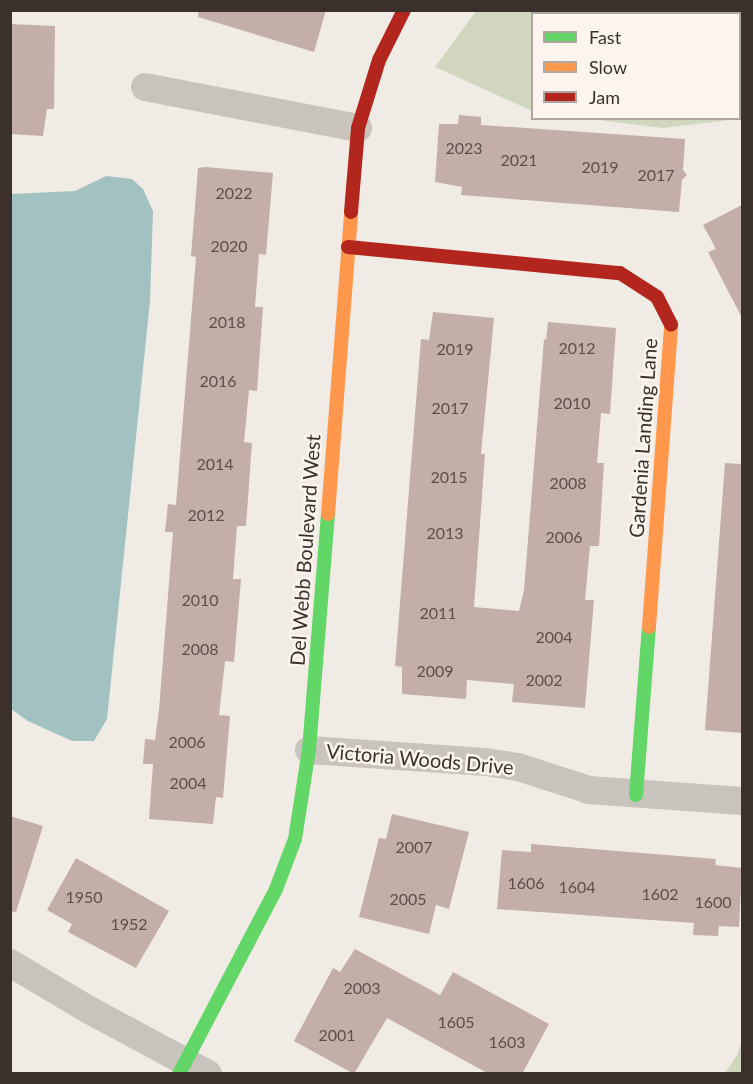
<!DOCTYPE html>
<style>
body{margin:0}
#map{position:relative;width:753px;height:1084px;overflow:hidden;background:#f0ebe5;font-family:Lato,sans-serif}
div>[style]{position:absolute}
.green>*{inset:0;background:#d1d6bf}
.water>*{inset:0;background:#a1c2c1}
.building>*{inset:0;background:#c3afa7}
.street>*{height:28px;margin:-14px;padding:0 14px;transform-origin:14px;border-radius:14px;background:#c9c3be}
.fast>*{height:14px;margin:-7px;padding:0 7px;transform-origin:7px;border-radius:7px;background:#63d668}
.slow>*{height:14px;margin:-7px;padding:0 7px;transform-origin:7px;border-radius:7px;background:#ff974d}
.jam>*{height:14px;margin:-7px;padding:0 7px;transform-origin:7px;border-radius:7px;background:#b3261e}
span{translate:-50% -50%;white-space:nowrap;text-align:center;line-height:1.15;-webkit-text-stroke:5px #fbf5ee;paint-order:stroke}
.number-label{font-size:16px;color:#5d504a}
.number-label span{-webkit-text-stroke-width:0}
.street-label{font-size:20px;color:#3b302b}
.frame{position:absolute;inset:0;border:12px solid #3b302b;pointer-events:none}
.legend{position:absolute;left:531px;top:12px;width:210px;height:108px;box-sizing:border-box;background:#fbf5ee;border:2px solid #aea6a0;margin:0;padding:8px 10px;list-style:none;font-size:18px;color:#3b302b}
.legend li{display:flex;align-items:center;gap:12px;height:30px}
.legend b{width:30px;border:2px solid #aea6a0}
</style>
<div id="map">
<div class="green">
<div style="clip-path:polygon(476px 11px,742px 11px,742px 118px,740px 118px,740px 14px,532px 14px,532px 111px,435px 67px)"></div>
<div style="clip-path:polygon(591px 119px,591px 118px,737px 119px,663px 128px)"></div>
<div style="clip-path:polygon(742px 1041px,742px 1073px,725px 1073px,737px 1055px)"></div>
</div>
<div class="water">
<div style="clip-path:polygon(106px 176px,132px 179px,143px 189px,153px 211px,150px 301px,107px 719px,94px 741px,72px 741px,28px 721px,11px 709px,11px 194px,75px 191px)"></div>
</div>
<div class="building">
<div style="clip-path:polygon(199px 10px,326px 10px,314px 52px,198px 17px)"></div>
<div style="clip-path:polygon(10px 24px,55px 26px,54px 109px,47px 109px,43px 136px,10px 134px)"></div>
<div style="clip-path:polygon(459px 115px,481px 117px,481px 125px,685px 139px,683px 170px,687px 175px,682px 180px,679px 212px,461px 195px,462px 187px,435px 182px,439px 124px,458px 124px)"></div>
<div style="clip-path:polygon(205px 167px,273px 173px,266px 255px,259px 254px,255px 307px,263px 307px,257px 391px,249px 390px,244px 442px,252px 443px,246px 526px,237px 526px,233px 579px,241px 579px,234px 662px,225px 661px,219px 715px,230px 716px,223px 798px,216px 797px,213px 824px,149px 819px,153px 764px,143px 764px,145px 739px,155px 740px,159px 710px,173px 532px,165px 532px,168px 504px,176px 505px,196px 257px,191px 256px,198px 168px)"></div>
<div style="clip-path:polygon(742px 205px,742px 318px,708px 252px,716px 249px,703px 225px)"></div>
<div style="clip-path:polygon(433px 312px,494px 318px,481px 454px,485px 454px,474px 607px,519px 611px,524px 590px,544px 339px,546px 340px,548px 322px,616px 328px,610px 414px,601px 413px,597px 463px,604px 463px,599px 546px,590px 546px,585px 600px,594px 600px,585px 708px,512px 702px,514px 684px,467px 680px,466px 699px,402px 694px,402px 667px,395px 666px,421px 339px,429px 340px)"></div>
<div style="clip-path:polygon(725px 463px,742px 464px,742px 733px,705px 730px)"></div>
<div style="clip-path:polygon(392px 814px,469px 832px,449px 909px,436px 905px,429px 934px,359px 917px,379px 838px,386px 839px)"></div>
<div style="clip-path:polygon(10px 816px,43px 826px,16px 912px,10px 911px)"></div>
<div style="clip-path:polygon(531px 844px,716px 859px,715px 865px,742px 868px,739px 927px,719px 926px,718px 936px,693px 935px,694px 923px,497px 909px,502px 850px,531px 852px)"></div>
<div style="clip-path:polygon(76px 858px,169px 911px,136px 968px,68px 932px,72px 924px,47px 910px)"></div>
<div style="clip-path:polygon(355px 949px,440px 995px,453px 972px,549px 1024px,522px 1074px,489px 1074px,387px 1018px,354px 1074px,294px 1041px,333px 968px,340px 972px)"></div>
</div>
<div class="street">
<div style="left:145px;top:87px;width:217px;rotate:10.9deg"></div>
<div style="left:309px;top:750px;width:177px;rotate:3.9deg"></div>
<div style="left:486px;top:762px;width:32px;rotate:9deg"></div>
<div style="left:518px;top:767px;width:75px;rotate:17.9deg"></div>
<div style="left:589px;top:790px;width:153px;rotate:4.1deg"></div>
<div style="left:10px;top:963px;width:94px;rotate:30.7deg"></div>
<div style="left:91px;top:1011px;width:133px;rotate:28.3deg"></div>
</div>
<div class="fast">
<div style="left:636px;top:795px;width:169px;rotate:-85.6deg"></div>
<div style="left:179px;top:1074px;width:209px;rotate:-62.3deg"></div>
<div style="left:276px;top:889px;width:53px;rotate:-69.2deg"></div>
<div style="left:295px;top:839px;width:90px;rotate:-81.1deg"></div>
<div style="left:309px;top:750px;width:237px;rotate:-85.4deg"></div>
</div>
<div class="slow">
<div style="left:328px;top:514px;width:303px;rotate:-85.6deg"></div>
<div style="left:649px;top:627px;width:303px;rotate:-85.8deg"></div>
</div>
<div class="jam">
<div style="left:351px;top:212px;width:84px;rotate:-85.2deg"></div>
<div style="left:358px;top:128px;width:71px;rotate:-72.8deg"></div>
<div style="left:379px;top:60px;width:56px;rotate:-63.4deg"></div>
<div style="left:348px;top:247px;width:273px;rotate:5.5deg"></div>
<div style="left:620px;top:273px;width:44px;rotate:33deg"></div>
<div style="left:657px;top:297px;width:31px;rotate:63deg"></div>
</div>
<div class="number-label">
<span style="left:464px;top:148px">2023</span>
<span style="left:519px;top:160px">2021</span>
<span style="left:600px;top:167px">2019</span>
<span style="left:656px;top:175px">2017</span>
<span style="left:234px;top:193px">2022</span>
<span style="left:229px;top:246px">2020</span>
<span style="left:227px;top:322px">2018</span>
<span style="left:577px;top:348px">2012</span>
<span style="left:455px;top:349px">2019</span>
<span style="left:218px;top:381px">2016</span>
<span style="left:572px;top:403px">2010</span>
<span style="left:450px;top:408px">2017</span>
<span style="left:215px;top:464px">2014</span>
<span style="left:449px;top:477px">2015</span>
<span style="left:568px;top:483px">2008</span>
<span style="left:206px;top:515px">2012</span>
<span style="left:445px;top:533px">2013</span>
<span style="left:564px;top:537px">2006</span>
<span style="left:200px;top:600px">2010</span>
<span style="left:438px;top:613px">2011</span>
<span style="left:554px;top:637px">2004</span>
<span style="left:200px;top:649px">2008</span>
<span style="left:435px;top:671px">2009</span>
<span style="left:544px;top:680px">2002</span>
<span style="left:187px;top:742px">2006</span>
<span style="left:188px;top:783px">2004</span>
<span style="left:414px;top:847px">2007</span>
<span style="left:526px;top:883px">1606</span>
<span style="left:577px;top:887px">1604</span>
<span style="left:660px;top:894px">1602</span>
<span style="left:84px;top:897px">1950</span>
<span style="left:408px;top:899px">2005</span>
<span style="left:713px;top:902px">1600</span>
<span style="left:129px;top:924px">1952</span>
<span style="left:362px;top:988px">2003</span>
<span style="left:456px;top:1022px">1605</span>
<span style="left:337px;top:1035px">2001</span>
<span style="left:507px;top:1042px">1603</span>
</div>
<div class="street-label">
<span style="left:643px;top:438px;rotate:-86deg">Gardenia Landing Lane</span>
<span style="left:305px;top:550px;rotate:-86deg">Del Webb Boulevard West</span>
<span style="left:420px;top:759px;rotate:5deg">Victoria Woods Drive</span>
</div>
<div class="frame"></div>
<ul class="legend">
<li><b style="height:8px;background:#63d668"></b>Fast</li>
<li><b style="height:8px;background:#ff974d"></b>Slow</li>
<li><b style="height:8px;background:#b3261e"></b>Jam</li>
</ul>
</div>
